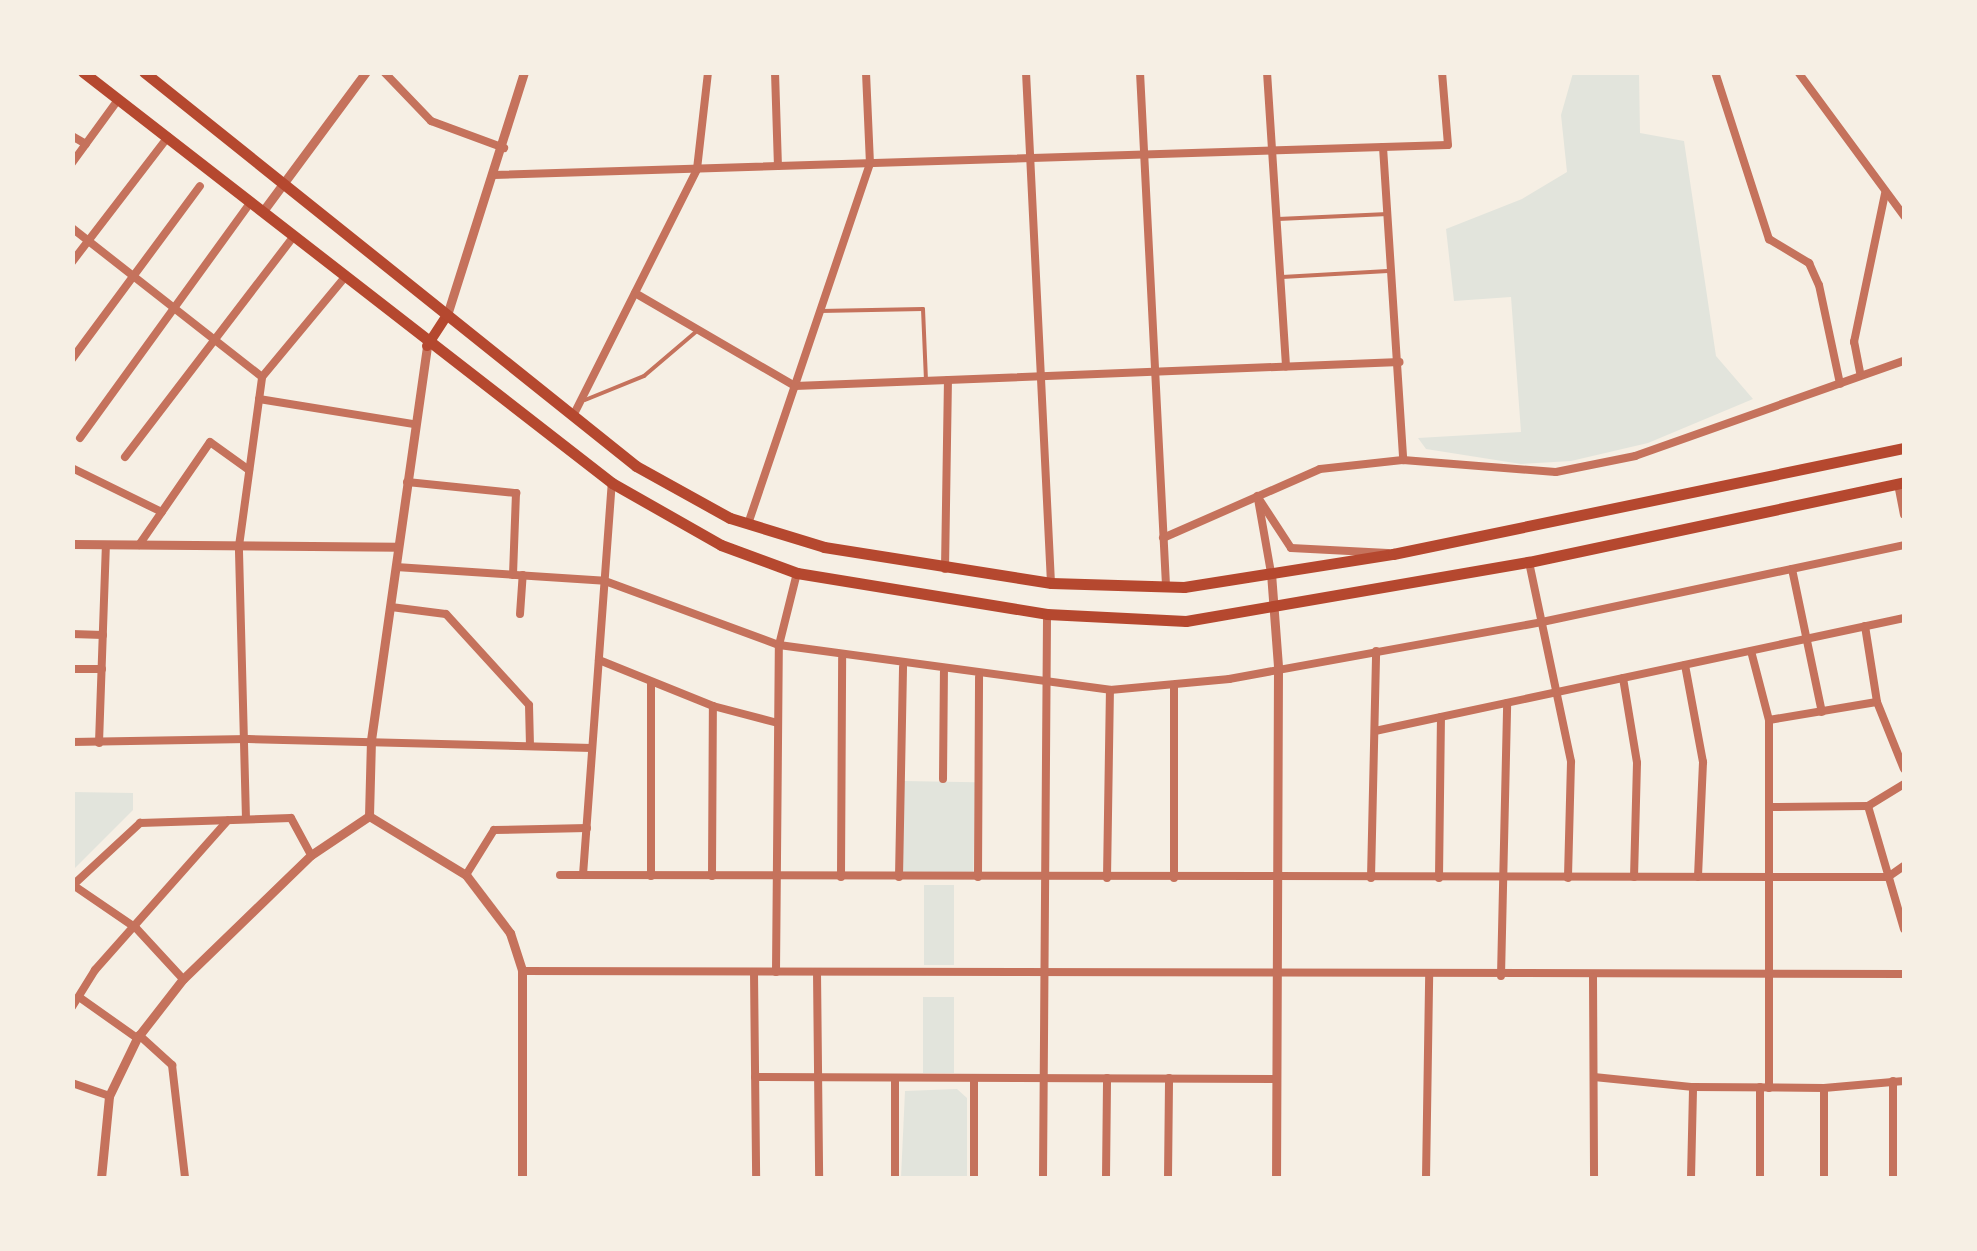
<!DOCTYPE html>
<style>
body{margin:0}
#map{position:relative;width:1977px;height:1251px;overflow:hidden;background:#f6efe4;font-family:Arial,sans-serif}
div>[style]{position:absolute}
.green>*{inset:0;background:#e2e4dc;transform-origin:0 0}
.service>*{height:4px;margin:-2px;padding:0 2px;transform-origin:2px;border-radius:2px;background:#c5725c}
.minor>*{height:8px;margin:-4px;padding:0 4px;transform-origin:4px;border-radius:4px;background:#c5725c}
.tertiary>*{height:9px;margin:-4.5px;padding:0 4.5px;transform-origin:4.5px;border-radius:4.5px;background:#c5725c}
.secondary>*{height:10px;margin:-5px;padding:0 5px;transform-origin:5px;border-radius:5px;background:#b5482f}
.primary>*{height:11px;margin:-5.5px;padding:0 5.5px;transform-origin:5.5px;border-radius:5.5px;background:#b5482f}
span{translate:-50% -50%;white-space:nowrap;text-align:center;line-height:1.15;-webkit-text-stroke:10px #f6efe4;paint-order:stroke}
.frame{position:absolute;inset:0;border:75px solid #f6efe4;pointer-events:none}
</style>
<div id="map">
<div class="green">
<div style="clip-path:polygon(1573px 73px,1639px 73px,1640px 133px,1684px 141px,1716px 356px,1753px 399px,1648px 443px,1571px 461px,1521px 464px,1426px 449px,1418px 438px,1521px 432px,1511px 297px,1454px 301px,1446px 229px,1522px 199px,1567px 172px,1561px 115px)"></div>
<div style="left:904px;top:781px;width:71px;height:91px;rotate:1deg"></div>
<div style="clip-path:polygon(73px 792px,133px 793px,133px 810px,73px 870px)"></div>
<div style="left:924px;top:885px;width:30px;height:80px"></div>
<div style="left:923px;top:997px;width:31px;height:76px"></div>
<div style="clip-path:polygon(957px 1089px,967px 1098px,967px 1178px,901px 1178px,905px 1091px)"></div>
</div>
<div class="service">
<div style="left:1278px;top:219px;width:110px;rotate:-2.6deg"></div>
<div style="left:1282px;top:277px;width:106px;rotate:-3.2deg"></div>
<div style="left:820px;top:311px;width:103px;rotate:-1.1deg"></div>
<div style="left:923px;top:309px;width:72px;rotate:87.6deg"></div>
<div style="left:585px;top:400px;width:64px;rotate:-22.1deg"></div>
<div style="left:644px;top:376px;width:71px;rotate:-40.4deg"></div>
</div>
<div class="minor">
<div style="left:384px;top:72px;width:68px;rotate:46.2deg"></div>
<div style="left:431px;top:121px;width:78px;rotate:20.3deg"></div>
<div style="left:775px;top:72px;width:94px;rotate:88.2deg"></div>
<div style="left:1026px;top:72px;width:512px;rotate:87.2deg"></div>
<div style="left:1140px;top:72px;width:515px;rotate:87.1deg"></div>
<div style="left:1267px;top:72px;width:295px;rotate:86.3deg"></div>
<div style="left:1715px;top:72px;width:176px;rotate:72.1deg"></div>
<div style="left:1769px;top:239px;width:47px;rotate:31deg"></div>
<div style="left:1809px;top:263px;width:24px;rotate:66deg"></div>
<div style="left:1819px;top:285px;width:101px;rotate:78deg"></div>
<div style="left:1798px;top:72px;width:179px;rotate:53.6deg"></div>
<div style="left:72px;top:136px;width:16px;rotate:30deg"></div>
<div style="left:1383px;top:147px;width:314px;rotate:86.3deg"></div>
<div style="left:72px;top:163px;width:78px;rotate:-53.9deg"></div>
<div style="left:494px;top:175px;width:954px;rotate:-1.8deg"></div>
<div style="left:1448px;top:145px;width:73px;rotate:-94.7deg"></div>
<div style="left:72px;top:228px;width:241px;rotate:38.1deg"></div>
<div style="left:72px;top:262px;width:158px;rotate:-52.5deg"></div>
<div style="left:635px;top:293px;width:185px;rotate:30.2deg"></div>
<div style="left:795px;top:386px;width:605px;rotate:-2.27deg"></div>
<div style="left:72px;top:359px;width:215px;rotate:-53.5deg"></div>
<div style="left:1860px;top:372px;width:31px;rotate:-101deg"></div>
<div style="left:1854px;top:342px;width:152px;rotate:-78.2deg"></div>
<div style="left:259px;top:399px;width:157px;rotate:9.2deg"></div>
<div style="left:573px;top:416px;width:276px;rotate:-63.3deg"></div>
<div style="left:697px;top:169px;width:98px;rotate:-83.5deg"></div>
<div style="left:80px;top:438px;width:291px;rotate:-54.1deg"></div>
<div style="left:125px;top:457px;width:278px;rotate:-52.6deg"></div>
<div style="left:72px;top:468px;width:100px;rotate:26.1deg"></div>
<div style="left:407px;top:482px;width:110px;rotate:5.8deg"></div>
<div style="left:516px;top:493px;width:82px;rotate:92.1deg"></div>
<div style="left:1898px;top:484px;width:31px;rotate:79deg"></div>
<div style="left:1257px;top:496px;width:62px;rotate:56.8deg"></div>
<div style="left:1291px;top:548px;width:97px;rotate:3deg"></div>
<div style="left:1258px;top:499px;width:75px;rotate:80deg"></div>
<div style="left:748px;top:524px;width:380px;rotate:-71.3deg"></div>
<div style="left:870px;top:164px;width:92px;rotate:-92.5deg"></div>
<div style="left:1163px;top:538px;width:171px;rotate:-23.7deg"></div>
<div style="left:1320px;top:469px;width:83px;rotate:-6.2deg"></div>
<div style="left:1403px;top:460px;width:153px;rotate:4.5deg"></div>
<div style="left:1556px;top:472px;width:81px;rotate:-11.4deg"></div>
<div style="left:1635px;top:456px;width:285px;rotate:-19.5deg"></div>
<div style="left:139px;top:545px;width:125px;rotate:-55.4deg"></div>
<div style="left:210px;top:442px;width:48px;rotate:35.7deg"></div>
<div style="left:1529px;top:562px;width:204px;rotate:78.1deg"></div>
<div style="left:1571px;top:762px;width:116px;rotate:91.5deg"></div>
<div style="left:396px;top:567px;width:209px;rotate:3.8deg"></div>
<div style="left:605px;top:581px;width:185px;rotate:20.2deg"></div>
<div style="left:779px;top:645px;width:334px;rotate:7.7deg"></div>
<div style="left:1110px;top:690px;width:120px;rotate:-5.3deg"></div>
<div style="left:1229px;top:679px;width:318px;rotate:-10.3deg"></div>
<div style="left:1542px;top:622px;width:370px;rotate:-12deg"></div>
<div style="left:945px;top:569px;width:189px;rotate:-89.1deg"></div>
<div style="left:1792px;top:569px;width:146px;rotate:78.2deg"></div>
<div style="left:391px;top:607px;width:55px;rotate:7.3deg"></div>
<div style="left:446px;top:614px;width:123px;rotate:47.6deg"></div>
<div style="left:529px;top:705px;width:41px;rotate:88.6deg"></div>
<div style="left:520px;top:614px;width:39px;rotate:-86deg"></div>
<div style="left:1865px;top:626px;width:77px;rotate:81deg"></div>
<div style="left:1877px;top:702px;width:72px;rotate:68.1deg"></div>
<div style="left:72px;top:634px;width:31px;rotate:2deg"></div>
<div style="left:1751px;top:651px;width:71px;rotate:75.4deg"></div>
<div style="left:1769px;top:720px;width:368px;rotate:90deg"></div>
<div style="left:599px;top:660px;width:123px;rotate:22deg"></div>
<div style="left:713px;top:706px;width:67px;rotate:14.7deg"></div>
<div style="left:1685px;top:665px;width:99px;rotate:79.5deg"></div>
<div style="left:1703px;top:762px;width:115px;rotate:92.5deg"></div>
<div style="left:72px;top:669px;width:30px"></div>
<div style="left:1623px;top:678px;width:86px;rotate:80.6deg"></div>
<div style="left:1637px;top:763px;width:114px;rotate:91.5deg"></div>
<div style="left:651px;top:683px;width:193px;rotate:90deg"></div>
<div style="left:1174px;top:685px;width:193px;rotate:90deg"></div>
<div style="left:1769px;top:720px;width:109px;rotate:-9.5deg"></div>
<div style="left:1375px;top:731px;width:541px;rotate:-12.06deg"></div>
<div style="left:72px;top:742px;width:176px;rotate:-1deg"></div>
<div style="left:248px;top:739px;width:344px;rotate:1.5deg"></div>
<div style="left:99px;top:743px;width:198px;rotate:-88deg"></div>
<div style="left:943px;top:779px;width:107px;rotate:-89.5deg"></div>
<div style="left:1868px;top:806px;width:128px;rotate:73.7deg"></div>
<div style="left:1770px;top:807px;width:98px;rotate:-0.6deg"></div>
<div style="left:1868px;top:806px;width:42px;rotate:-31.4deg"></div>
<div style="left:246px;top:819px;width:273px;rotate:-91.5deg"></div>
<div style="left:239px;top:546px;width:171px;rotate:-82.2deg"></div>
<div style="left:262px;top:377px;width:130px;rotate:-50.3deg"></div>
<div style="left:466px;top:875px;width:53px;rotate:-58.1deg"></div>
<div style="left:494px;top:830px;width:93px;rotate:-1.2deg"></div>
<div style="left:560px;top:875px;width:1328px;rotate:0.09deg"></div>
<div style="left:1888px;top:877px;width:19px;rotate:-35deg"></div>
<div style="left:583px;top:875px;width:393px;rotate:-85.8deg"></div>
<div style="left:712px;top:876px;width:170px;rotate:-89.7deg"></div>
<div style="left:841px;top:877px;width:219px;rotate:-89.7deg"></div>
<div style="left:899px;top:877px;width:210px;rotate:-88.9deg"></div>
<div style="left:978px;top:877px;width:200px;rotate:-89.7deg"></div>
<div style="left:1107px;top:878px;width:188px;rotate:-89.1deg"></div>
<div style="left:1371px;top:878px;width:227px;rotate:-88.7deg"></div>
<div style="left:1439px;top:878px;width:161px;rotate:-89.3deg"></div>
<div style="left:73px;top:885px;width:76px;rotate:34.3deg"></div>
<div style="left:136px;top:928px;width:69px;rotate:47.3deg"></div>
<div style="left:72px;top:886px;width:93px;rotate:-42.8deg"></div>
<div style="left:140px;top:823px;width:151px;rotate:-1.9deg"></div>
<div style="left:291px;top:818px;width:42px;rotate:61.6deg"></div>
<div style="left:522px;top:971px;width:1382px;rotate:0.12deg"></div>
<div style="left:754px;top:972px;width:206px;rotate:89.4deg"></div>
<div style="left:776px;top:972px;width:327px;rotate:-89.5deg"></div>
<div style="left:779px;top:645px;width:74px;rotate:-76deg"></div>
<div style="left:817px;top:972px;width:206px;rotate:89.4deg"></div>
<div style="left:1501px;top:976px;width:273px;rotate:-88.7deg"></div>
<div style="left:1593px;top:977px;width:201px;rotate:89.7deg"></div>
<div style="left:79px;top:997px;width:71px;rotate:35.3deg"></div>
<div style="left:72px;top:1007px;width:44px;rotate:-58.1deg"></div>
<div style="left:95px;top:970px;width:200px;rotate:-48.4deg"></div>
<div style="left:139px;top:1035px;width:45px;rotate:42.3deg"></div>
<div style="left:172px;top:1065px;width:114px;rotate:83.4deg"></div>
<div style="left:755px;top:1077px;width:521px;rotate:0.22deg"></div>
<div style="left:1594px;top:1077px;width:100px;rotate:5.8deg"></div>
<div style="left:1693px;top:1087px;width:131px;rotate:0.4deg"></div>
<div style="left:1824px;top:1088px;width:80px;rotate:-5deg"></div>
<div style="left:895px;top:1078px;width:100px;rotate:90deg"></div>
<div style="left:1893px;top:1081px;width:97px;rotate:90deg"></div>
<div style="left:72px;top:1083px;width:39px;rotate:19deg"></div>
<div style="left:1760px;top:1087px;width:91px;rotate:90deg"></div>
<div style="left:974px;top:1178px;width:100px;rotate:-90deg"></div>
<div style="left:1043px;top:1178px;width:564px;rotate:-89.59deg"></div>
<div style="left:1106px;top:1178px;width:100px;rotate:-89.4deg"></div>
<div style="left:1168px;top:1178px;width:100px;rotate:-89.4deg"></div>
<div style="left:1426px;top:1178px;width:202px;rotate:-89.1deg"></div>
<div style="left:1691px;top:1178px;width:91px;rotate:-88.7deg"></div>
<div style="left:1824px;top:1178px;width:90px;rotate:-90deg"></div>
</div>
<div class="tertiary">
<div style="left:263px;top:211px;width:173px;rotate:-53.5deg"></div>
<div style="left:447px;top:315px;width:255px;rotate:-72.4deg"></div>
<div style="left:72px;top:544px;width:326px;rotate:0.5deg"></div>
<div style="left:1271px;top:573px;width:94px;rotate:85.7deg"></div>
<div style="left:1278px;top:667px;width:511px;rotate:90.22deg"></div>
<div style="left:369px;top:816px;width:76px;rotate:-88.5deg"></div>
<div style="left:371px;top:740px;width:398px;rotate:-81.9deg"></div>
<div style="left:369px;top:816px;width:114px;rotate:31.3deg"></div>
<div style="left:466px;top:875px;width:73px;rotate:52.8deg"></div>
<div style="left:510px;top:933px;width:40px;rotate:72deg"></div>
<div style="left:522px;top:971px;width:207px;rotate:90deg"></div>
<div style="left:101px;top:1178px;width:82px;rotate:-84.4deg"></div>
<div style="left:109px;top:1096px;width:64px;rotate:-64.2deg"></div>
<div style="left:137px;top:1038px;width:75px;rotate:-52.1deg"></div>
<div style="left:183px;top:979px;width:178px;rotate:-44.1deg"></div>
<div style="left:311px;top:855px;width:70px;rotate:-33.9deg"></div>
</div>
<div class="secondary">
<div style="left:427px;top:346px;width:37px;rotate:-57deg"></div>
</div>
<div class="primary">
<div style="left:83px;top:72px;width:670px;rotate:37.84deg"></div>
<div style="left:612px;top:483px;width:125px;rotate:29.6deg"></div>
<div style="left:721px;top:545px;width:81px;rotate:20.2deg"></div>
<div style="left:797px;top:573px;width:253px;rotate:9.3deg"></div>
<div style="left:1047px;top:614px;width:139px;rotate:2.9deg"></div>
<div style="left:1186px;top:621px;width:348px;rotate:-9.8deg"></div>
<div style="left:1529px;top:562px;width:383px;rotate:-12deg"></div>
<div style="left:144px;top:72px;width:630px;rotate:38.69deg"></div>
<div style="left:636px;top:466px;width:107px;rotate:29deg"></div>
<div style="left:730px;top:518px;width:98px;rotate:17.1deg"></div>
<div style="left:824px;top:547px;width:230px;rotate:9deg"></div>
<div style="left:1051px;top:583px;width:133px;rotate:1.7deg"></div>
<div style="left:1184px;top:587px;width:212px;rotate:-9deg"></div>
<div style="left:1393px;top:554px;width:522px;rotate:-11.72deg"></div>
</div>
<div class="frame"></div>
</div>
